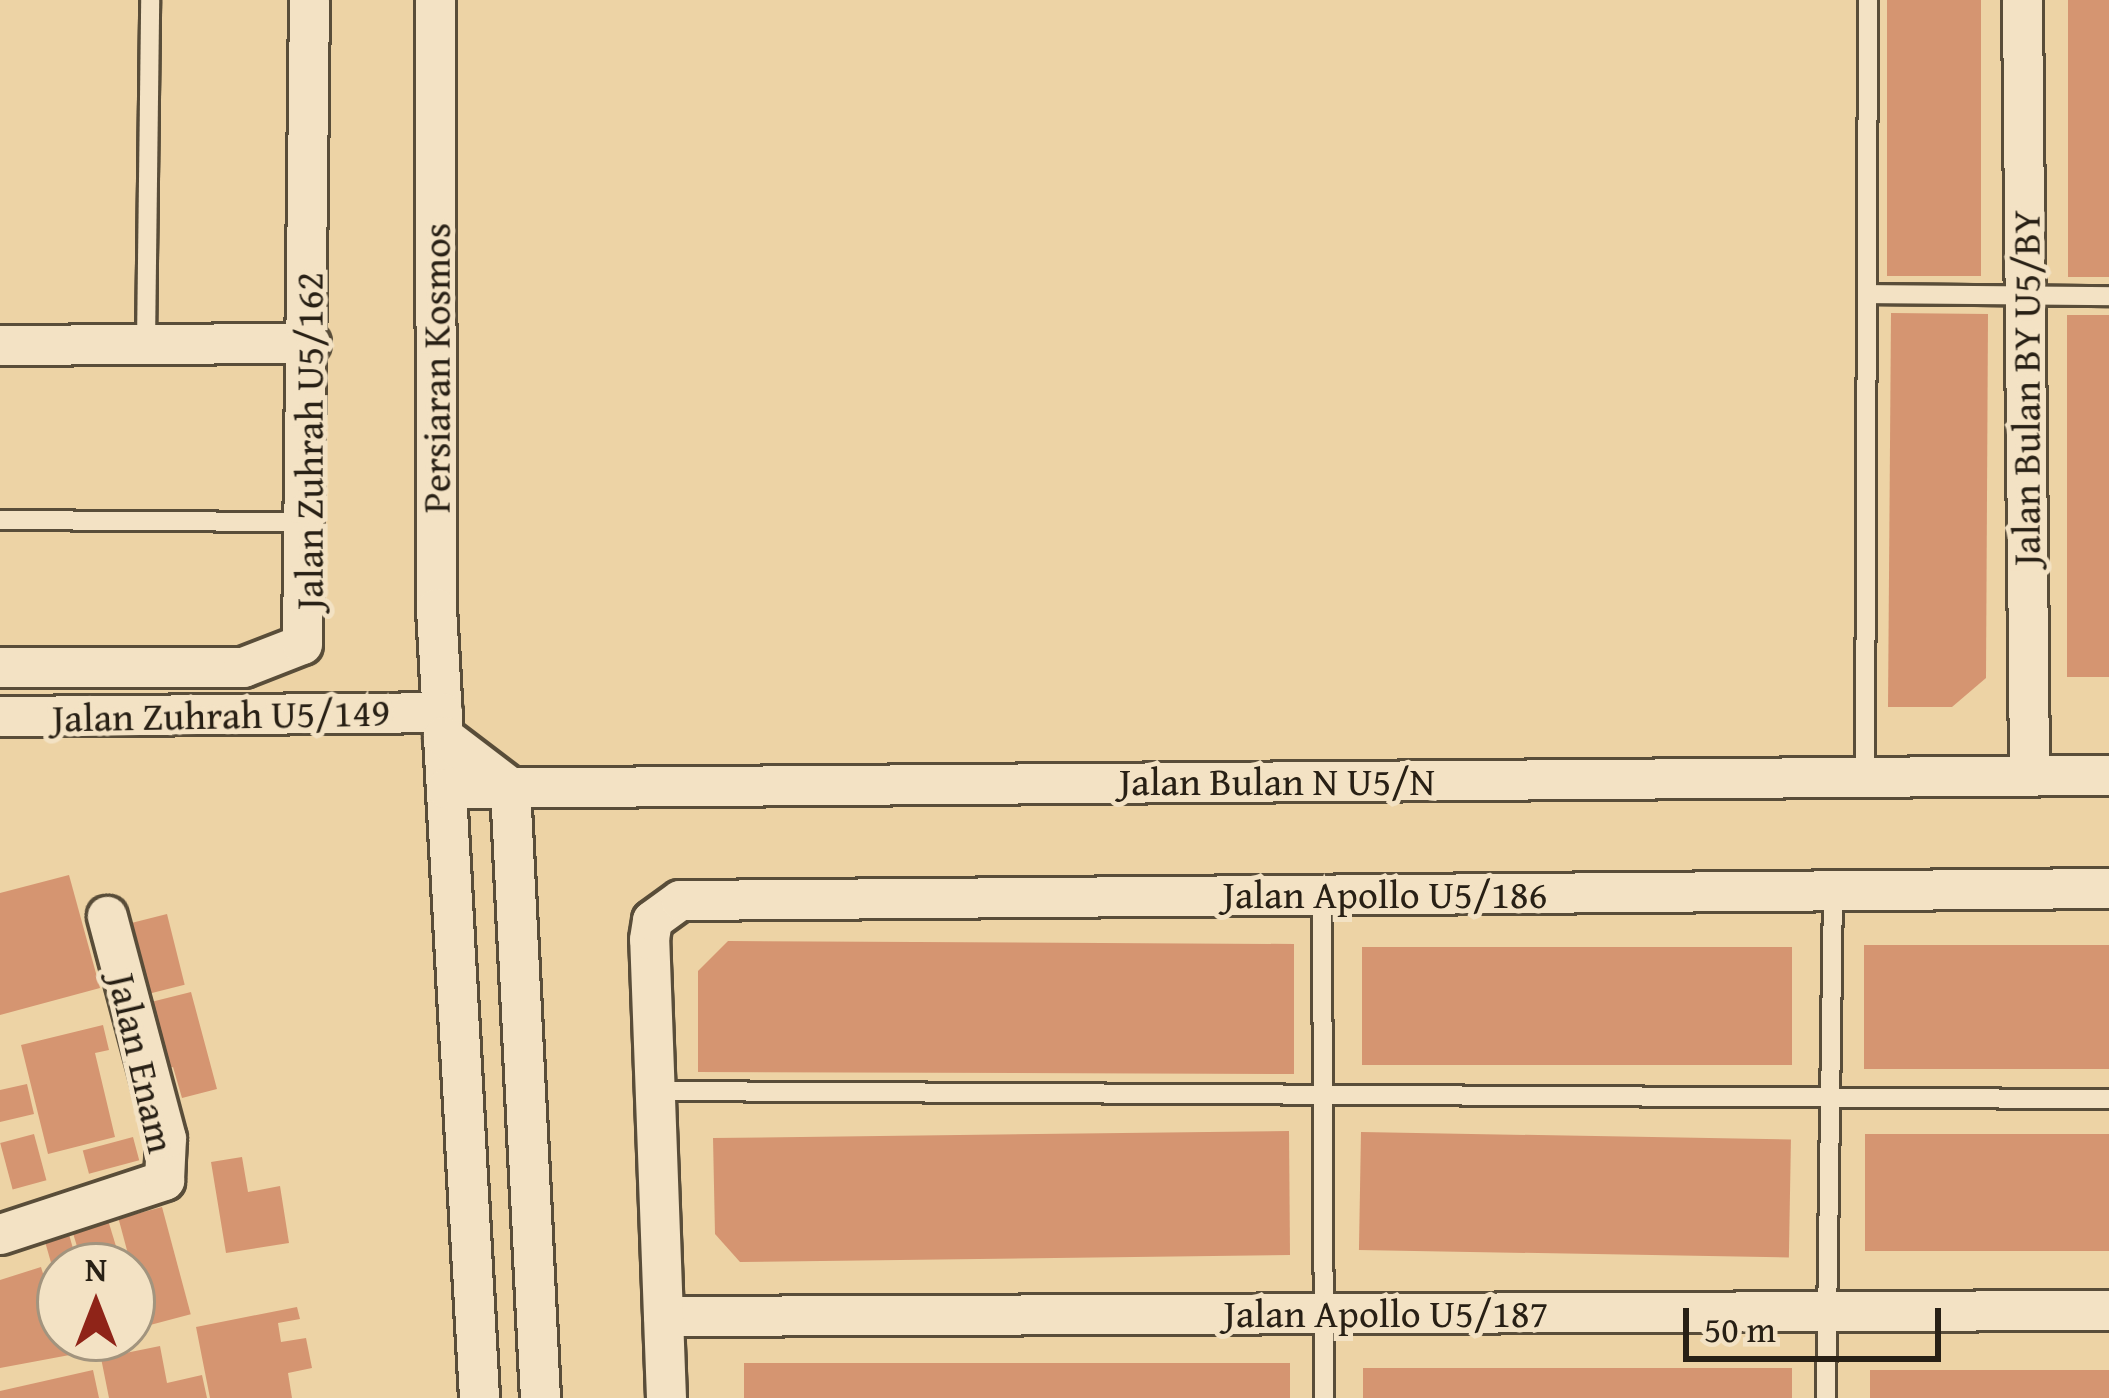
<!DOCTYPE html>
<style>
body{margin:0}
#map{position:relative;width:2109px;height:1398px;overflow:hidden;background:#edd3a5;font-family:"Gentium Book Plus",serif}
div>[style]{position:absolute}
.building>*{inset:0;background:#d59571;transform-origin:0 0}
.roads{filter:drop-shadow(3px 0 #594d39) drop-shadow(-3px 0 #594d39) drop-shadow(0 3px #594d39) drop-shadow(0 -3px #594d39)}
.lane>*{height:18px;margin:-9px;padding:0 9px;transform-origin:9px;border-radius:9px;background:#f3e2c4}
.street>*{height:39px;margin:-19.5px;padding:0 19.5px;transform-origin:19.5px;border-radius:19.5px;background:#f3e2c4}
span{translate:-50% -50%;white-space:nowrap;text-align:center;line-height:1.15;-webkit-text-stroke:10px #f3e2c4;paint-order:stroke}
.street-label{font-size:39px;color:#282015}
.north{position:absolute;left:36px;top:1242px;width:120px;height:120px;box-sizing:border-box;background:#f3e2c4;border:3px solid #a2947e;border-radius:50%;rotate:0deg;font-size:33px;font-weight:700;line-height:48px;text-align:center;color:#282015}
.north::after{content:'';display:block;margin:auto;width:42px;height:54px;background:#8f2418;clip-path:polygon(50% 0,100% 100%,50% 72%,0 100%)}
.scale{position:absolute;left:1683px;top:1308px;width:258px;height:54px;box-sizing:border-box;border:6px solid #282015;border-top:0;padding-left:15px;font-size:36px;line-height:42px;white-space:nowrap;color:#282015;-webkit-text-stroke:9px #f3e2c4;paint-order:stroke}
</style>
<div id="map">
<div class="building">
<div style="left:1887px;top:0;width:94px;height:276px"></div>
<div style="left:2068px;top:0;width:41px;height:277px"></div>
<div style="clip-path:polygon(1891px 313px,1988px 314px,1986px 678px,1952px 707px,1888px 707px)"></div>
<div style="left:2067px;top:315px;width:42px;height:362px"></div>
<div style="clip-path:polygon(69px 875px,100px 988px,0 1015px,0 893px)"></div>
<div style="left:167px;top:914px;width:73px;height:46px;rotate:76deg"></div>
<div style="clip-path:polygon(728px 941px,1294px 944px,1294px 1074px,698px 1072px,698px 971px)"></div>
<div style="left:1864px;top:945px;width:245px;height:124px"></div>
<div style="left:1792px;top:947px;width:118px;height:430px;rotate:90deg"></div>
<div style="clip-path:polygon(191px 992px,217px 1089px,182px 1098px,173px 1067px,157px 1072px,139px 1005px)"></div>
<div style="clip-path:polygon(103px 1025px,109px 1050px,95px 1053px,115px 1137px,48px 1154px,21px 1045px)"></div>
<div style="clip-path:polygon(27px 1084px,34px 1114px,0 1122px,0 1090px)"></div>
<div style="clip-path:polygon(1289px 1131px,1290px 1255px,740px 1262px,715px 1234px,713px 1138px)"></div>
<div style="left:1361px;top:1132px;width:430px;height:118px;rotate:1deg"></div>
<div style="left:34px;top:1134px;width:48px;height:35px;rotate:75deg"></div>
<div style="left:2109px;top:1134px;width:117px;height:244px;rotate:90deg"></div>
<div style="left:133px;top:1137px;width:24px;height:52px;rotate:75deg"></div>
<div style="clip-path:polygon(242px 1157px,248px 1192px,280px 1186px,289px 1243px,226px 1253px,211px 1162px)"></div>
<div style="left:162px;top:1207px;width:111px;height:45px;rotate:75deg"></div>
<div style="clip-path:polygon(108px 1220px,122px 1266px,83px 1266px,72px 1230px)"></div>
<div style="left:68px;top:1231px;width:26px;height:25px;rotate:74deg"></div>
<div style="clip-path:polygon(41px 1267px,45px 1280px,60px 1276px,60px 1338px,75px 1354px,0 1368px,0 1280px)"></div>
<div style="clip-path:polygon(297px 1307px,300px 1319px,278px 1323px,281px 1342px,306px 1338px,312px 1368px,288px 1373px,292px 1398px,210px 1398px,196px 1327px)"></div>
<div style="clip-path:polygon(160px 1346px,167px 1383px,202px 1375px,207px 1398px,109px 1398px,101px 1358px)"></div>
<div style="left:744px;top:1363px;width:546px;height:38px"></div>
<div style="left:1792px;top:1368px;width:30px;height:429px;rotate:90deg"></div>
<div style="clip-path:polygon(93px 1370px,99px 1398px,0 1398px,0 1391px)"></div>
<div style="left:2109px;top:1370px;width:28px;height:239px;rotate:90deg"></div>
</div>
<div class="roads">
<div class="lane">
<div style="left:1868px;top:294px;width:241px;rotate:0.5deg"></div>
<div style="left:146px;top:344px;width:344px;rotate:-89.3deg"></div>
<div style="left:0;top:520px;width:307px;rotate:0.4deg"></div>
<div style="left:1865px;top:776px;width:776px;rotate:-89.78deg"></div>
<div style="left:1322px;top:894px;width:504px;rotate:89.77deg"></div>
<div style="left:655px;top:1091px;width:1454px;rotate:0.32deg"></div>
<div style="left:1826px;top:1398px;width:506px;rotate:-89.21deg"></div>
</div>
<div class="street">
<div style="left:435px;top:0;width:608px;rotate:89.91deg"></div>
<div style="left:436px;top:608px;width:791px;rotate:86.88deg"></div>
<div style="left:2022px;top:0;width:775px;rotate:89.48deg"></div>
<div style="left:0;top:345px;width:310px;rotate:-0.4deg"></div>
<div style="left:0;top:667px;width:243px"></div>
<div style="left:243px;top:667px;width:63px;rotate:-21.3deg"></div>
<div style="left:302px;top:644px;width:644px;rotate:-89.38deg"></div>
<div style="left:0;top:716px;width:442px;rotate:-0.5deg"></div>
<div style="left:443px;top:736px;width:84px;rotate:37.3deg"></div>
<div style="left:510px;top:787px;width:612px;rotate:87.19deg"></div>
<div style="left:446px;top:788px;width:1663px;rotate:-0.45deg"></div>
<div style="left:0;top:1234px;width:173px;rotate:-18.2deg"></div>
<div style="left:164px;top:1180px;width:42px;rotate:-87.3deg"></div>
<div style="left:166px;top:1138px;width:230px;rotate:-104.9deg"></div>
<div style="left:663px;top:1316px;width:1446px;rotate:-0.24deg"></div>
<div style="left:666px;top:1398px;width:459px;rotate:-92.1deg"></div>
<div style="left:649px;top:939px;width:19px;rotate:-81deg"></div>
<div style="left:652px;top:920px;width:34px;rotate:-36deg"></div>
<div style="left:680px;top:900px;width:1429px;rotate:-0.48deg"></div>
</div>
</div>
<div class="street-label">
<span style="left:436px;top:368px;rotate:-90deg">Persiaran Kosmos</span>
<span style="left:2026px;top:388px;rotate:-90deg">Jalan Bulan BY U5/BY</span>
<span style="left:309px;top:441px;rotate:-90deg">Jalan Zuhrah U5/162</span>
<span style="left:221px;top:715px;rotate:-1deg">Jalan Zuhrah U5/149</span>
<span style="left:1277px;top:781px">Jalan Bulan N U5/N</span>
<span style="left:1385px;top:894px">Jalan Apollo U5/186</span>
<span style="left:142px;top:1063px;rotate:77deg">Jalan Enam</span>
<span style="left:1386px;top:1313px">Jalan Apollo U5/187</span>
</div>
<div class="north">N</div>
<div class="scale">50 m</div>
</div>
